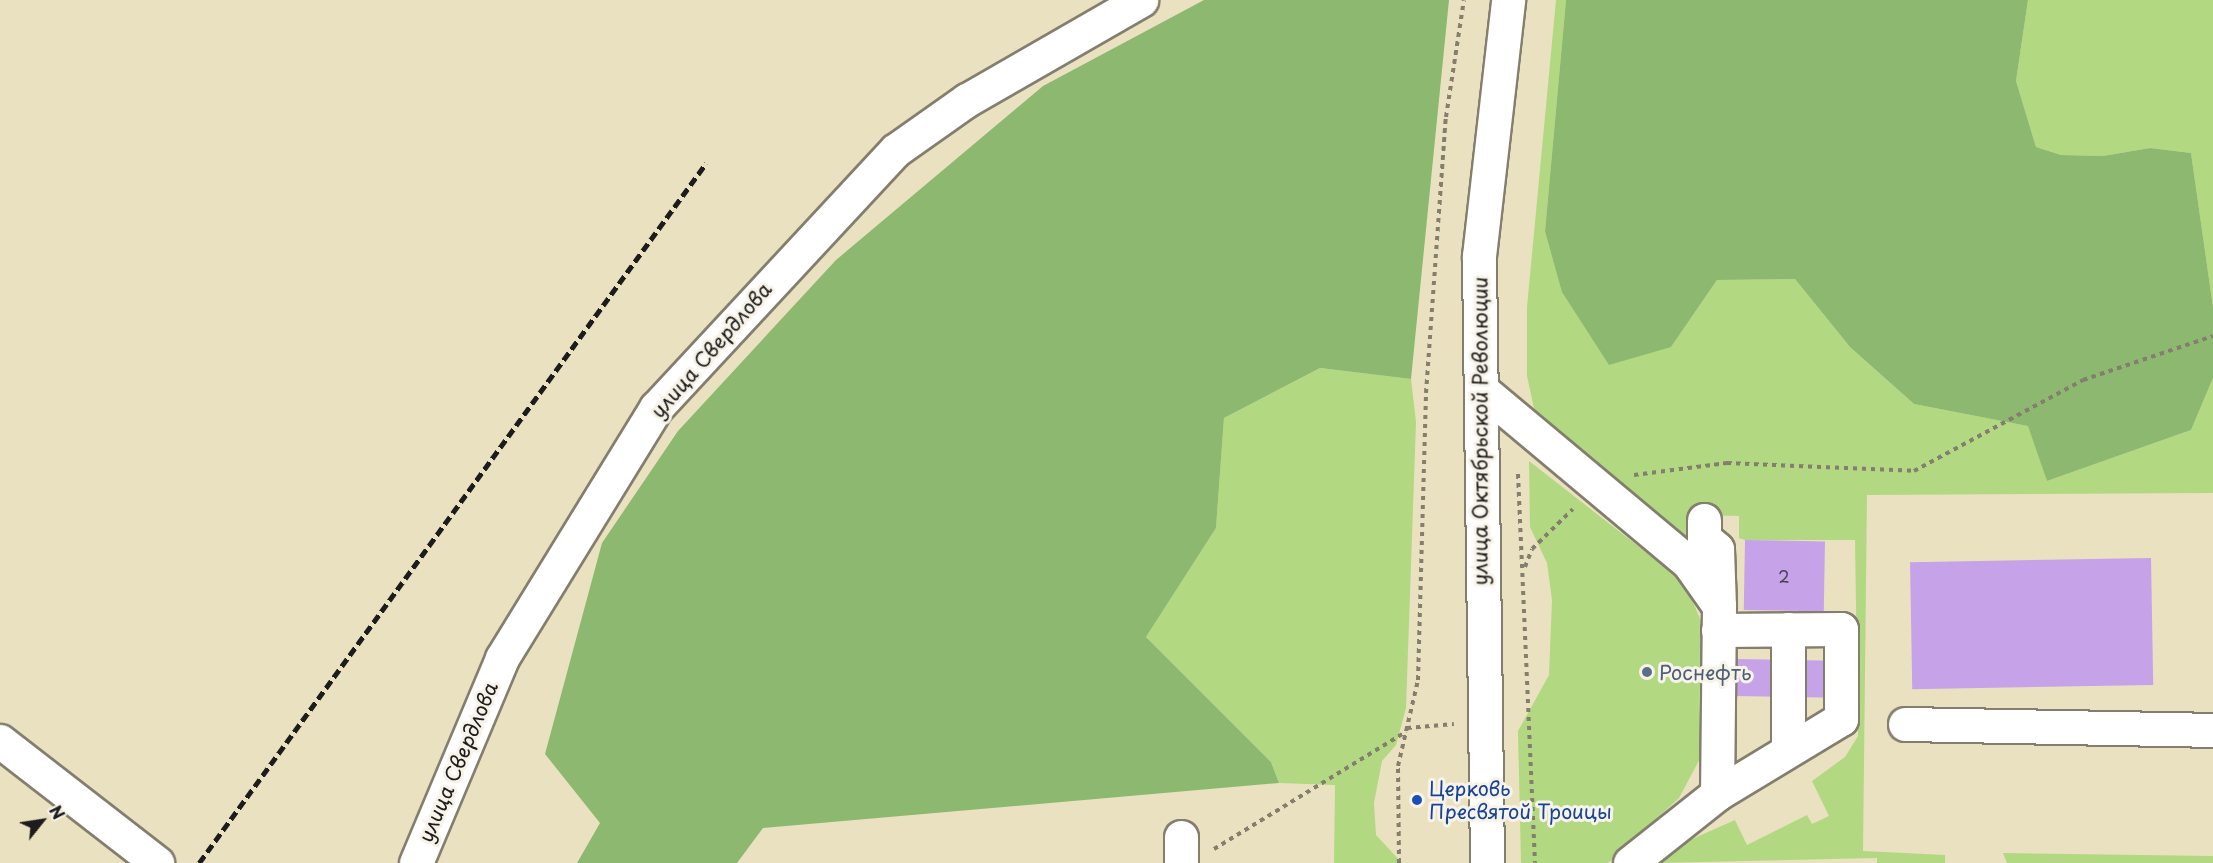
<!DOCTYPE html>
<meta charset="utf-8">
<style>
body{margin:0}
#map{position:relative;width:2213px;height:863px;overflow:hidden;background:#eae1c0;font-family:"Playpen Sans",sans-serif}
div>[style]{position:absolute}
.green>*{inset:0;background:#b2d882}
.forest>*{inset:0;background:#8db870}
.building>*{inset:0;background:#c6a2e8;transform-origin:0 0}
.path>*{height:4px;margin-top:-2px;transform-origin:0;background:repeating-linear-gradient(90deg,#837e6e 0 4.5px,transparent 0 9px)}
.roads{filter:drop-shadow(2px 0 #837e6e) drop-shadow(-2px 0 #837e6e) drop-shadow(0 2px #837e6e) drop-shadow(0 -2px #837e6e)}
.minor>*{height:33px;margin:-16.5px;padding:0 16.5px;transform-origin:16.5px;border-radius:16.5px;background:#fff}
.major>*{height:33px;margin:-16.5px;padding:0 16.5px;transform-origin:16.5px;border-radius:16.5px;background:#fff}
.rail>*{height:4.5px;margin-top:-2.25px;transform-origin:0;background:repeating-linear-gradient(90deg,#1c1c1c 0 9px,transparent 0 13.5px)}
.dots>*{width:16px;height:16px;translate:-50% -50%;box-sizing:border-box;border:3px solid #f7f3e8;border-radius:50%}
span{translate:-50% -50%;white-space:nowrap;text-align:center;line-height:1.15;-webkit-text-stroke:6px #f7f3e8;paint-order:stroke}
.number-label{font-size:16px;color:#463e4f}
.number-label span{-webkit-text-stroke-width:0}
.street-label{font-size:20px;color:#1c1c1c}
.service-label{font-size:20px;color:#4e5e75}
.left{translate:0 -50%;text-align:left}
.transit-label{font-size:20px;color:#164399}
.north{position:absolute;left:12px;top:791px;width:60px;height:60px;-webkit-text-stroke:4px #f7f3e8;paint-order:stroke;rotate:60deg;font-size:16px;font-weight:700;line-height:24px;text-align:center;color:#1c1c1c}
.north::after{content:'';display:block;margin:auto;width:21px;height:27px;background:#1c1c1c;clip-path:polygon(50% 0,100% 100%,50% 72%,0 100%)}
</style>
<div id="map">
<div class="green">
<div style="clip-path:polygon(1556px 0,1566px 0,1545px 231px,1671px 347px,1717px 280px,1795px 279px,1850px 347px,1914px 404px,2029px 426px,2047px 481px,2191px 430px,2213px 378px,2213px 493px,1867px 495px,1863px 851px,1945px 855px,1945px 863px,1877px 863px,1877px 858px,1658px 863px,1672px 848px,1735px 820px,1747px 845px,1807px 815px,1812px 824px,1829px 816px,1812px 781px,1845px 757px,1858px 736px,1855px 540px,1745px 540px,1739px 538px,1739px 516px,1697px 515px,1693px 537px,1682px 538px,1536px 418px,1527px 376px,1527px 307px)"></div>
<div style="clip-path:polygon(2028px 0,2213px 0,2213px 307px,2191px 153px,2150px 148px,2103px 156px,2061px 155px,2036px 147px,2016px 81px)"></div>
<div style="clip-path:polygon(1320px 368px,1411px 379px,1416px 422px,1406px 708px,1396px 745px,1382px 761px,1374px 803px,1376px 835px,1402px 863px,1334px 863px,1335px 785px,1279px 783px,1271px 762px,1146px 637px,1216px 528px,1224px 418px)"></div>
<div style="clip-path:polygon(1529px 461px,1670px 571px,1687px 588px,1704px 628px,1703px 753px,1679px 798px,1608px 863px,1521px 863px,1518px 731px,1549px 675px,1552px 600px,1547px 563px,1530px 527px)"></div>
<div style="clip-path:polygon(2003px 853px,2213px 856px,2213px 863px,2007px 863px)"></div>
</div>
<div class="forest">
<div style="clip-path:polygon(1204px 0,1449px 0,1411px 379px,1320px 368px,1224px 418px,1216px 528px,1146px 637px,1271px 762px,1279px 783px,763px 828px,737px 863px,577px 863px,600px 823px,545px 754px,602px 543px,678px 431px,836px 260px,1043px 86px)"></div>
<div style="clip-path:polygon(1566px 0,2028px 0,2016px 81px,2036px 147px,2061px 155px,2103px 156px,2150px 148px,2191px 153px,2213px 307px,2213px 378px,2191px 430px,2047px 481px,2028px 426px,1914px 404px,1850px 347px,1795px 279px,1717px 280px,1671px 347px,1609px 365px,1562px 292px,1545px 231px)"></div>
</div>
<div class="building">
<div style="left:1745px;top:540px;width:80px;height:70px;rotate:1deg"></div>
<div style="left:2151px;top:558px;width:127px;height:241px;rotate:89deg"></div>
<div style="left:1735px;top:659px;width:115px;height:37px;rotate:1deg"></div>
</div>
<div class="path">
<div style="left:1518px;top:474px;width:389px;rotate:87.5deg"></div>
<div style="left:1634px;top:475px;width:94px;rotate:-7.4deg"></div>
<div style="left:1727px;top:463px;width:187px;rotate:2.4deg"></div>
<div style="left:1914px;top:471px;width:192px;rotate:-28.3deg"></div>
<div style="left:2083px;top:380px;width:137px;rotate:-18.7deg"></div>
<div style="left:1525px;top:567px;width:19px;rotate:-69deg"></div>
<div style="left:1532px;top:549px;width:57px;rotate:-44.3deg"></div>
<div style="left:1407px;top:728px;width:47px;rotate:-4.9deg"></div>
<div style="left:1214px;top:849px;width:225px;rotate:-31.4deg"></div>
<div style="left:1399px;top:863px;width:97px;rotate:-90.6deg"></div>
<div style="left:1398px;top:766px;width:88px;rotate:-76.9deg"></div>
<div style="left:1418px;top:680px;width:287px;rotate:-88.4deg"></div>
<div style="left:1426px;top:393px;width:277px;rotate:-85.9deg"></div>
<div style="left:1446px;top:117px;width:118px;rotate:-81.3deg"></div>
</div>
<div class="roads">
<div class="minor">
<div style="left:1482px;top:390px;width:268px;rotate:39.9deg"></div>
<div style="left:1688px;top:562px;width:54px;rotate:54.8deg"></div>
<div style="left:1719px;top:606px;width:188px;rotate:90.6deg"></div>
<div style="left:1717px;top:794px;width:111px;rotate:141.6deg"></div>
<div style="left:1704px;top:520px;width:18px;rotate:90deg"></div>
<div style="left:1704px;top:538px;width:17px;rotate:40deg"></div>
<div style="left:1717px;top:549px;width:57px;rotate:88deg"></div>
<div style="left:1788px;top:629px;width:121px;rotate:90deg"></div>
<div style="left:1905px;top:724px;width:308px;rotate:1.1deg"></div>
<div style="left:0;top:741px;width:199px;rotate:37.8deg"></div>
<div style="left:1717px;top:794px;width:145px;rotate:-31.2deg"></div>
<div style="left:1841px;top:719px;width:90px;rotate:-90deg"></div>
<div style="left:1841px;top:629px;width:123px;rotate:179.5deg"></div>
<div style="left:1181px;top:837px;width:26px;rotate:90deg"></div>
<div style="left:416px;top:863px;width:222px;rotate:-67.2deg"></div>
<div style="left:502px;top:658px;width:294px;rotate:-58.4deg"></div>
<div style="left:656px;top:408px;width:352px;rotate:-47.1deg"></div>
<div style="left:896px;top:150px;width:87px;rotate:-35.2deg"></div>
<div style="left:967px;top:100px;width:201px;rotate:-29.9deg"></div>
</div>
<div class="major">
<div style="left:1487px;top:863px;width:607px;rotate:-90.76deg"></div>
<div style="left:1479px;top:256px;width:258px;rotate:-83.5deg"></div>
</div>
</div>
<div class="rail">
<div style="left:199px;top:863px;width:864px;rotate:-54.08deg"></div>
</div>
<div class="dots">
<div style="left:1647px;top:672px;background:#5c6f8a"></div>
<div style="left:1417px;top:800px;background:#1a4fb4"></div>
</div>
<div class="number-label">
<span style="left:1784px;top:576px">2</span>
</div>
<div class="street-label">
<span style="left:711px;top:350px;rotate:-49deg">улица Свердлова</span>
<span style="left:1480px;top:431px;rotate:-90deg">улица Октябрьской Революции</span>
<span style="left:458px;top:762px;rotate:-67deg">улица Свердлова</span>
</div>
<div class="service-label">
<span class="left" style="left:1659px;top:672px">Роснефть</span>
</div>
<div class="transit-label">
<span class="left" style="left:1429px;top:800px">Церковь<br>Пресвятой Троицы</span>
</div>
<div class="north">N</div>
</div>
